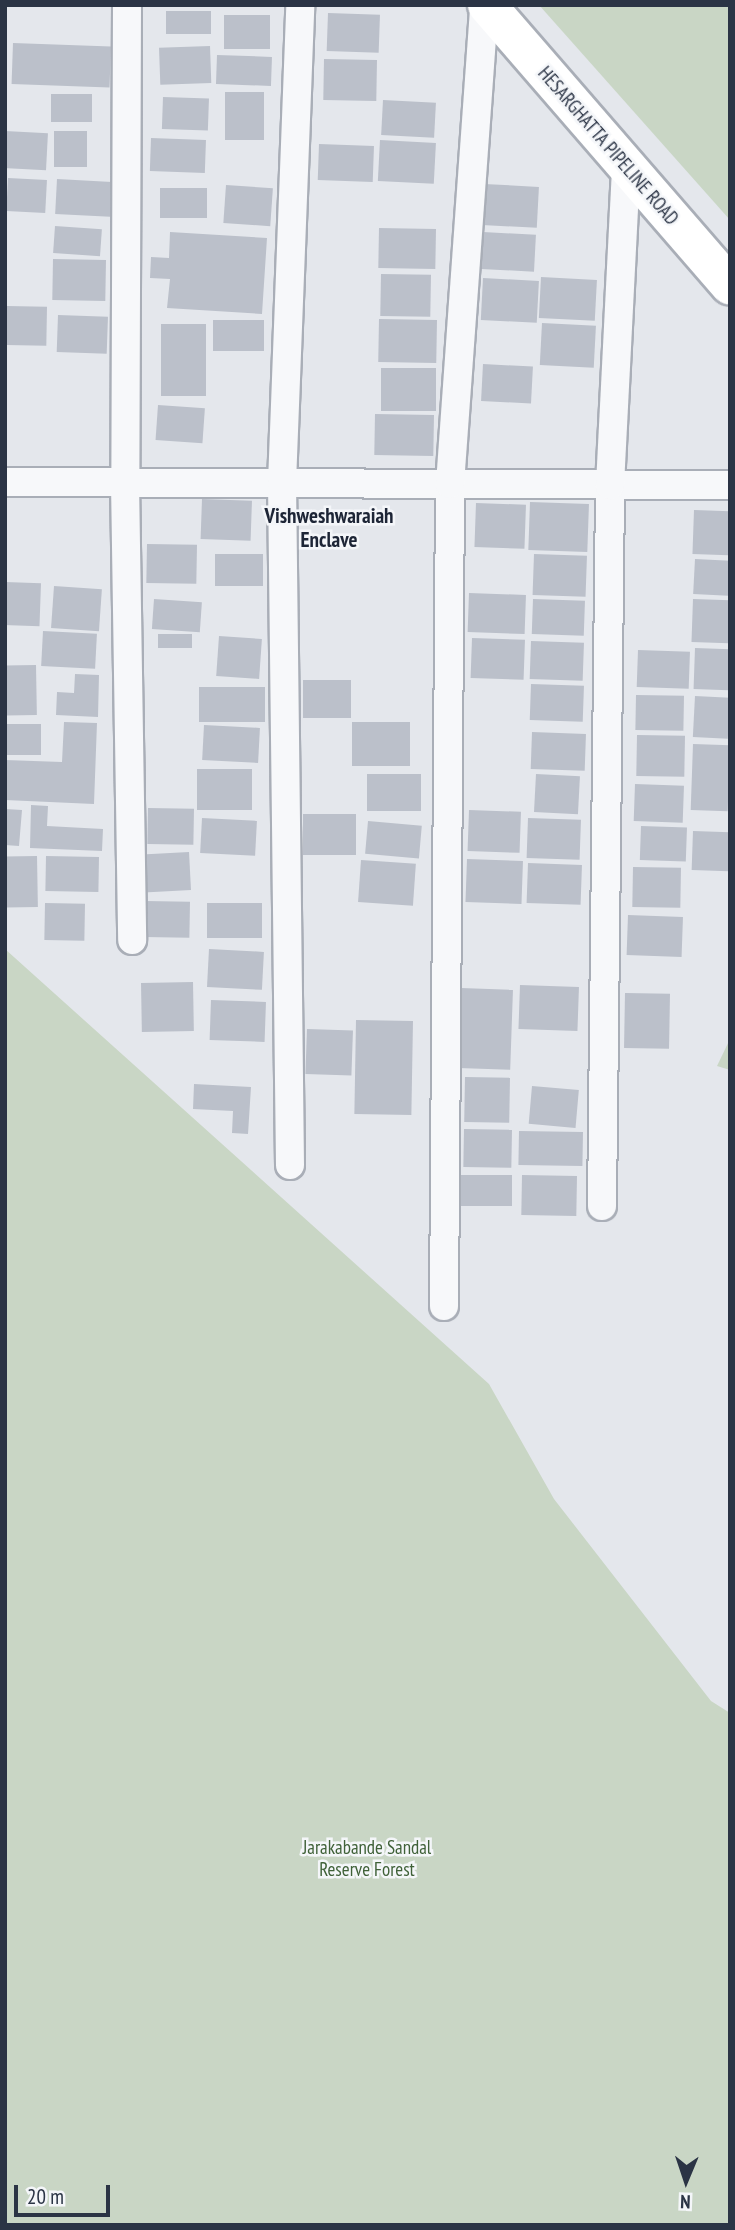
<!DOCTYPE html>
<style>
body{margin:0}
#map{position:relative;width:735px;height:2230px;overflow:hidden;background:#e4e7ec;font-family:"PT Sans Narrow",sans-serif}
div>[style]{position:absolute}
.green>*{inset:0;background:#c9d6c5}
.building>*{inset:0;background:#bbc0ca;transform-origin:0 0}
.roads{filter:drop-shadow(2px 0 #a9aeb7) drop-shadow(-2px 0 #a9aeb7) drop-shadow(0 2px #a9aeb7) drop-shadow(0 -2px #a9aeb7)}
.minor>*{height:28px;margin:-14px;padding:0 14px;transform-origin:14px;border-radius:14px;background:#f7f8fa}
.secondary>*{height:38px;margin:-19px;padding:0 19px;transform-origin:19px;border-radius:19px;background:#fff}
span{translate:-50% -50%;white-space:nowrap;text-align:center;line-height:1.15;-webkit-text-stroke:5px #f4f6f9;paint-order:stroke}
.street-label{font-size:19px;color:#2b3445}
.park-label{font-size:19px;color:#3f6138}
.neighbourhood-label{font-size:21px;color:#1d2536;font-weight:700}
.frame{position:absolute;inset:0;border:7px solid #2b3445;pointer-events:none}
.north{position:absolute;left:651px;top:2146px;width:70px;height:70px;-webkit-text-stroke:5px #f4f6f9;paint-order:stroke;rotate:182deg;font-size:19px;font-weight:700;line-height:28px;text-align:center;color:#2b3445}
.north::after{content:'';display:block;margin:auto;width:24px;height:32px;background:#2b3445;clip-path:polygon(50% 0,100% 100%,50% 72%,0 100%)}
.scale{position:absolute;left:14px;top:2185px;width:96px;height:32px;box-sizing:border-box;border:4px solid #2b3445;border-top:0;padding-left:9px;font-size:21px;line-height:24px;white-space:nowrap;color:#2b3445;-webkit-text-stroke:5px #f4f6f9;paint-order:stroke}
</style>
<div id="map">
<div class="green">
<div style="clip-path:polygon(539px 5px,730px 5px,730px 220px)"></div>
<div style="clip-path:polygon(5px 949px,489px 1384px,554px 1499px,711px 1701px,730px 1713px,730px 2225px,5px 2225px)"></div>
<div style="clip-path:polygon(730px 1039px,730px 1070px,717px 1066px)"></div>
</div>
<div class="building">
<div style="left:166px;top:11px;width:45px;height:23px"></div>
<div style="left:328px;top:13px;width:52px;height:38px;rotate:2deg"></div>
<div style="left:224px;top:15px;width:46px;height:34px"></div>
<div style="left:13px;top:43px;width:98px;height:41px;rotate:2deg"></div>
<div style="left:210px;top:46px;width:37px;height:51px;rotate:88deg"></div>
<div style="left:217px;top:55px;width:55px;height:29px;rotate:2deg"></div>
<div style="left:324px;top:59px;width:53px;height:41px;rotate:1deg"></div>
<div style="left:225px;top:92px;width:39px;height:48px"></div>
<div style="left:51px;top:94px;width:41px;height:28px"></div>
<div style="left:163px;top:97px;width:46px;height:32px;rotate:2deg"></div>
<div style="left:383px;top:100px;width:53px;height:35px;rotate:3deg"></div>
<div style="left:5px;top:131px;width:43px;height:37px;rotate:3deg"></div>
<div style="left:87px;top:131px;width:36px;height:33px;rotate:90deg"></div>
<div style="left:151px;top:138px;width:55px;height:33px;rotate:2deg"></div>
<div style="left:380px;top:140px;width:56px;height:41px;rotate:3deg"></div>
<div style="left:319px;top:144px;width:55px;height:36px;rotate:2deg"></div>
<div style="left:8px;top:178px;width:39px;height:33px;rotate:3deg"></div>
<div style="left:57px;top:179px;width:55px;height:35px;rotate:3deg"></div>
<div style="left:484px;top:184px;width:55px;height:41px;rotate:3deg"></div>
<div style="left:226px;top:185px;width:47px;height:38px;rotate:4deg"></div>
<div style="left:160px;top:188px;width:47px;height:30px"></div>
<div style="left:55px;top:226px;width:47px;height:27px;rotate:4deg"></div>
<div style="left:379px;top:228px;width:57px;height:40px;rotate:1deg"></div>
<div style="clip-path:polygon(170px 232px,267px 238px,262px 314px,167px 308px,170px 279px,150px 278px,151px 257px,169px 258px)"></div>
<div style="left:483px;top:232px;width:53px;height:37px;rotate:3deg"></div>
<div style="left:53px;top:259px;width:53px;height:41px;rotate:1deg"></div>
<div style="left:381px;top:274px;width:50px;height:42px;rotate:1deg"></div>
<div style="left:541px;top:277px;width:56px;height:41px;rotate:3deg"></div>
<div style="left:483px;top:278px;width:56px;height:42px;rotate:3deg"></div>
<div style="left:7px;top:306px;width:40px;height:39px;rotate:1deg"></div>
<div style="left:58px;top:315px;width:50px;height:37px;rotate:2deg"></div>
<div style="left:379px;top:319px;width:58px;height:43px;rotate:1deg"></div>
<div style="left:213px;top:320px;width:51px;height:31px"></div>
<div style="left:542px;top:323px;width:54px;height:42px;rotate:3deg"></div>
<div style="left:161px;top:324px;width:45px;height:72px"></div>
<div style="left:483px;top:364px;width:50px;height:37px;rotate:3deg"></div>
<div style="left:381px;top:368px;width:55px;height:43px"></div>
<div style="left:158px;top:405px;width:47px;height:35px;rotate:4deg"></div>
<div style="left:375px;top:414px;width:59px;height:41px;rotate:1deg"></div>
<div style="left:202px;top:499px;width:50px;height:40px;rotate:2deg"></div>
<div style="left:530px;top:502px;width:59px;height:48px;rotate:2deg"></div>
<div style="left:476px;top:503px;width:50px;height:44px;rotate:2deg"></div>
<div style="left:694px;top:510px;width:36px;height:44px;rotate:2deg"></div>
<div style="left:147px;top:544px;width:50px;height:39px;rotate:1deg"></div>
<div style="left:215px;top:554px;width:48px;height:32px"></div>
<div style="left:534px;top:554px;width:53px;height:41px;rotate:2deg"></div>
<div style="left:695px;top:559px;width:35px;height:35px;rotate:3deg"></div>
<div style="left:5px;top:582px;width:36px;height:43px;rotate:2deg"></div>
<div style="left:54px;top:586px;width:48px;height:42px;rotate:4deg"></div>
<div style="left:469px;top:593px;width:57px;height:39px;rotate:2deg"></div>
<div style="left:154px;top:599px;width:48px;height:30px;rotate:4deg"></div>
<div style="left:533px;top:599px;width:52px;height:35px;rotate:2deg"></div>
<div style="left:693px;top:599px;width:37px;height:43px;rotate:2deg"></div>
<div style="left:43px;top:631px;width:54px;height:35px;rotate:3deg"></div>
<div style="left:158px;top:634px;width:34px;height:14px"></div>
<div style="left:219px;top:636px;width:43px;height:40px;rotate:4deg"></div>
<div style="left:472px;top:638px;width:53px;height:40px;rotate:2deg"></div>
<div style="left:531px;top:641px;width:53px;height:38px;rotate:2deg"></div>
<div style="left:695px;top:648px;width:35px;height:41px;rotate:2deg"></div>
<div style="left:638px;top:650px;width:52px;height:37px;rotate:2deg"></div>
<div style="left:36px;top:665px;width:50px;height:31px;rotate:89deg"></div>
<div style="clip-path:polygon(75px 674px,99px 675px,98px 717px,56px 715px,57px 692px,74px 693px)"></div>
<div style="left:303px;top:680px;width:48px;height:38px"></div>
<div style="left:531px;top:684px;width:53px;height:36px;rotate:2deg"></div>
<div style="left:265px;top:687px;width:35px;height:66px;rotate:90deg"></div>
<div style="left:636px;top:695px;width:48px;height:35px;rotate:1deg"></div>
<div style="left:695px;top:696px;width:35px;height:41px;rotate:3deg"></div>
<div style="clip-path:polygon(64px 722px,97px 723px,94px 804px,5px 800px,5px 760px,62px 762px)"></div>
<div style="left:410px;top:722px;width:44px;height:58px;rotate:90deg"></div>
<div style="left:5px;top:724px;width:36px;height:31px"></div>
<div style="left:204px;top:725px;width:56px;height:35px;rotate:3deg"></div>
<div style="left:532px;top:732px;width:54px;height:37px;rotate:2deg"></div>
<div style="left:637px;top:735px;width:48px;height:41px;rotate:1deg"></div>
<div style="left:693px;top:744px;width:37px;height:66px;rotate:2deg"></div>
<div style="left:197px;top:769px;width:55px;height:41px"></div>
<div style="left:367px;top:774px;width:54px;height:37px"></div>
<div style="left:536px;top:774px;width:44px;height:38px;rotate:3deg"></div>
<div style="left:635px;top:784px;width:49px;height:37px;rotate:2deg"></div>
<div style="clip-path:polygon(31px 805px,48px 806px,47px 826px,103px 829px,102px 851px,30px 848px)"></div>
<div style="left:148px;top:808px;width:46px;height:36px;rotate:1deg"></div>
<div style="clip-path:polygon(5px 809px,22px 810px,19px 846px,5px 845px)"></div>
<div style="left:469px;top:810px;width:52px;height:41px;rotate:2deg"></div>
<div style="left:356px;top:814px;width:41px;height:53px;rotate:90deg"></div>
<div style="left:202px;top:818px;width:55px;height:35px;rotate:3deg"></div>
<div style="left:528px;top:818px;width:53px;height:40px;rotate:2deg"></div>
<div style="left:368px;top:821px;width:54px;height:33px;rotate:5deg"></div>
<div style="left:641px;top:826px;width:46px;height:34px;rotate:2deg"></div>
<div style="left:693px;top:831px;width:37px;height:39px;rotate:2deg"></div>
<div style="left:189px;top:852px;width:38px;height:47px;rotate:87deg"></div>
<div style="left:37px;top:856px;width:51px;height:32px;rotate:89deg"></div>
<div style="left:46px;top:856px;width:53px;height:35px;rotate:1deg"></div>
<div style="left:467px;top:859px;width:56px;height:43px;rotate:2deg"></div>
<div style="left:361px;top:860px;width:55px;height:42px;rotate:4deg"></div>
<div style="left:528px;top:863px;width:54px;height:40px;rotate:2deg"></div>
<div style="left:633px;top:867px;width:48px;height:40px;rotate:1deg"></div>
<div style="left:145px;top:901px;width:45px;height:36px;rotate:1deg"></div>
<div style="left:45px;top:903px;width:40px;height:37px;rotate:1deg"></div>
<div style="left:207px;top:903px;width:55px;height:35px"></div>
<div style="left:628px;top:915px;width:55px;height:40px;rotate:2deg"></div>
<div style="left:209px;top:949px;width:55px;height:38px;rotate:3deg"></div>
<div style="left:193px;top:982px;width:49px;height:52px;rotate:89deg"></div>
<div style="left:520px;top:985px;width:59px;height:44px;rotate:2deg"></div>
<div style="left:461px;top:988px;width:52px;height:80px;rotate:2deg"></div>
<div style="left:625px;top:993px;width:45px;height:55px;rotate:1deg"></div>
<div style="left:211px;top:1000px;width:55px;height:40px;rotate:2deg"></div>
<div style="left:356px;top:1020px;width:57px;height:94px;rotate:1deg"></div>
<div style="left:307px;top:1029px;width:46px;height:45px;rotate:2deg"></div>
<div style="left:465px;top:1077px;width:45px;height:45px;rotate:1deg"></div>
<div style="clip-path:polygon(194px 1084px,251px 1087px,248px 1134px,232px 1133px,233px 1111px,193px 1109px)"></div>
<div style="left:532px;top:1086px;width:47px;height:38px;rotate:5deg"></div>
<div style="left:464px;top:1129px;width:48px;height:38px;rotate:1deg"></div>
<div style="left:519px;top:1131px;width:64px;height:34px;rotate:1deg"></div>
<div style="left:461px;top:1175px;width:51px;height:31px"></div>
<div style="left:522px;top:1175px;width:55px;height:40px;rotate:1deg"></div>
</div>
<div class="roads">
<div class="minor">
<div style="left:127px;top:5px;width:477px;rotate:90.2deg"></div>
<div style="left:125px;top:482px;width:458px;rotate:89.1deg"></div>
<div style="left:5px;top:482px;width:725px;rotate:0.24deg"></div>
<div style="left:290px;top:1165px;width:682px;rotate:-90.67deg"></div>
<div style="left:282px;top:483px;width:478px;rotate:-87.8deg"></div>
<div style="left:602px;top:1206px;width:721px;rotate:-89.36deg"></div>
<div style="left:610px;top:485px;width:317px;rotate:-87.1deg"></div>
<div style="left:444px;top:1306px;width:822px;rotate:-89.58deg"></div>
<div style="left:450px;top:484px;width:480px;rotate:-85.9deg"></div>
</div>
<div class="secondary">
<div style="left:487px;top:5px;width:371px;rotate:49.1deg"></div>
</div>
</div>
<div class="street-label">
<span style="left:608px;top:146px;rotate:49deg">HESARGHATTA PIPELINE ROAD</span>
</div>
<div class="park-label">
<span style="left:367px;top:1859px">Jarakabande Sandal<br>Reserve Forest</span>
</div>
<div class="neighbourhood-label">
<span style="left:329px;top:528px">Vishweshwaraiah<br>Enclave</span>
</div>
<div class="frame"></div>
<div class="north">N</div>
<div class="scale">20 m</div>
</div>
